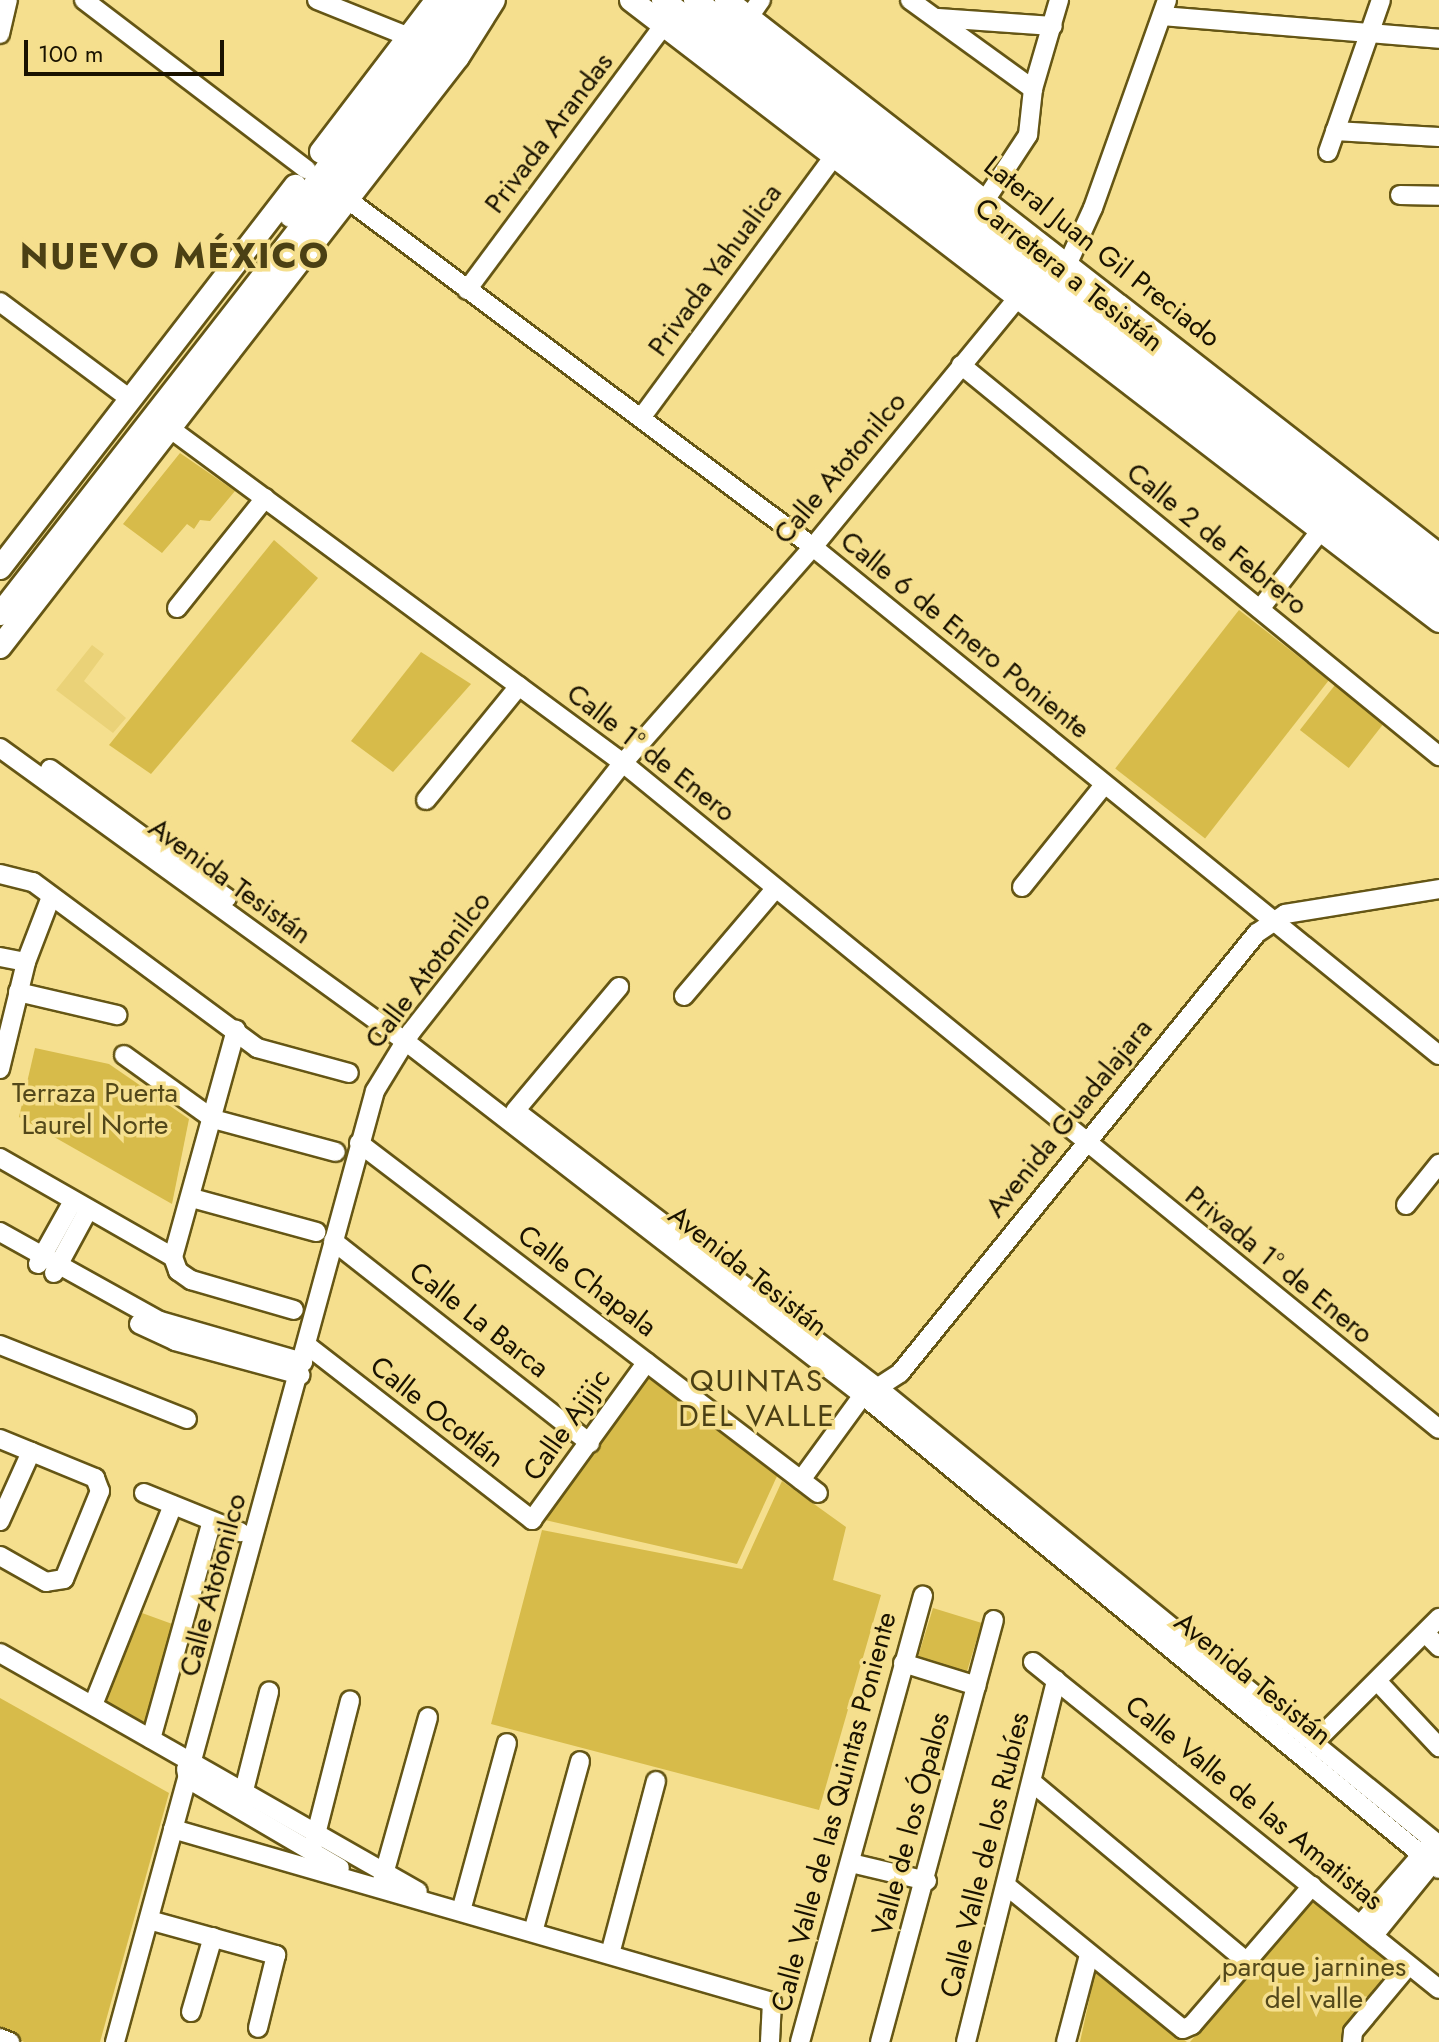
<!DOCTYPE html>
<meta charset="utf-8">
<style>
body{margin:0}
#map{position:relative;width:1439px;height:2042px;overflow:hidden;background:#f5df8e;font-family:Jost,sans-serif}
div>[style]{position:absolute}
.built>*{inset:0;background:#ead278}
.green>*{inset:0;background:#d7bb4a;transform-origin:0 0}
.roads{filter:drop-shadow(2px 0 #655615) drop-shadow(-2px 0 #655615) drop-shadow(0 2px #655615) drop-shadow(0 -2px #655615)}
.minor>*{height:18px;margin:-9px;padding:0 9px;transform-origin:9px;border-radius:9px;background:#fff}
.major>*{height:22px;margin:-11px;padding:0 11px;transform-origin:11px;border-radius:11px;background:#fff}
span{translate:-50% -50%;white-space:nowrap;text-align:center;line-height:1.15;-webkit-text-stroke:7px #f5df8e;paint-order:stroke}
.street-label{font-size:28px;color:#191200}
.park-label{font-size:28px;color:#53481a}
.neighbourhood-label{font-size:30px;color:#4b4014;letter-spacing:2px}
.district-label{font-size:36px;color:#4b4014;font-weight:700;letter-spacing:2px}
.scale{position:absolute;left:24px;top:40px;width:200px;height:36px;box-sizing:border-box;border:4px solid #191200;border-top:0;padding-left:10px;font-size:24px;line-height:28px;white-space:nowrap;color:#191200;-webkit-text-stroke:6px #f5df8e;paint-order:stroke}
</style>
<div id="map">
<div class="built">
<div style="clip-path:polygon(92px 645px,104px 654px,84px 681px,126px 718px,113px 733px,56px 690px)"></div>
</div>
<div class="green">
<div style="clip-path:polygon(180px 453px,235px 491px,210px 521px,200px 520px,194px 529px,187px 524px,162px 553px,123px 524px)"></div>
<div style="clip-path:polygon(274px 540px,318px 578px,151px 774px,109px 745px)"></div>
<div style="left:1239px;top:610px;width:114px;height:201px;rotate:38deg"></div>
<div style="clip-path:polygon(421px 652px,471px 684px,393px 772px,351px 741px)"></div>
<div style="left:1335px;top:685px;width:62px;height:57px;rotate:38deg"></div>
<div style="clip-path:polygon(35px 1048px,109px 1064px,189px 1119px,172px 1204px,19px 1117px)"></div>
<div style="clip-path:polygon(647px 1371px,778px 1474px,737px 1564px,545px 1520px)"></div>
<div style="clip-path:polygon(782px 1481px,846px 1527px,833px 1580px,881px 1595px,819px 1810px,491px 1724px,542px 1530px,742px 1569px)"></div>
<div style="left:933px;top:1608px;width:51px;height:55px;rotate:17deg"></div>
<div style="clip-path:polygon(142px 1613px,175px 1625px,146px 1726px,101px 1701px)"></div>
<div style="clip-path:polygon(0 1698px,169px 1793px,100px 2042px,24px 2042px,0 2031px)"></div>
<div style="clip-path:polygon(1313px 1897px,1404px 1965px,1342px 2042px,1190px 2042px)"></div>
<div style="clip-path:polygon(1095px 1973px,1187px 2042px,1080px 2042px)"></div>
</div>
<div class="roads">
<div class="minor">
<div style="left:84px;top:0;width:280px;rotate:37.3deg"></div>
<div style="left:317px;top:0;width:97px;rotate:21.8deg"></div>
<div style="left:910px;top:0;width:152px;rotate:35.9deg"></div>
<div style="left:1162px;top:16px;width:278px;rotate:4.7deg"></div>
<div style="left:749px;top:17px;width:21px;rotate:-55deg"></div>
<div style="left:938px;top:18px;width:115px;rotate:4deg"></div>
<div style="left:0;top:34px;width:35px;rotate:-77deg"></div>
<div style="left:1335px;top:131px;width:104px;rotate:3.3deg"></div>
<div style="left:1328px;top:152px;width:161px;rotate:-70.8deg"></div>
<div style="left:1400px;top:195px;width:39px;rotate:1deg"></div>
<div style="left:347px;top:199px;width:582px;rotate:36.75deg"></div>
<div style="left:813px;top:547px;width:806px;rotate:39.06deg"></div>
<div style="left:986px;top:199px;width:77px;rotate:-56.7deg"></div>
<div style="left:1028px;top:135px;width:46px;rotate:-83.8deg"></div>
<div style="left:1033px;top:89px;width:93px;rotate:-73.7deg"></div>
<div style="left:1068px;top:263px;width:60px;rotate:-65.6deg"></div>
<div style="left:1093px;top:208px;width:221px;rotate:-70.4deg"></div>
<div style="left:467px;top:290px;width:340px;rotate:-53.4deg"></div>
<div style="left:0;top:302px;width:162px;rotate:36.7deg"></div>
<div style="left:961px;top:365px;width:618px;rotate:39.28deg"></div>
<div style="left:641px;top:418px;width:325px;rotate:-53.6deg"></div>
<div style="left:168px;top:427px;width:566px;rotate:36.44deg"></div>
<div style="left:623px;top:763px;width:1053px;rotate:39.22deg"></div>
<div style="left:177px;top:608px;width:141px;rotate:-51.3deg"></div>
<div style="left:1260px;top:609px;width:100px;rotate:-52.3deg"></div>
<div style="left:0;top:748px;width:500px;rotate:35.9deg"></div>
<div style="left:405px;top:1041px;width:582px;rotate:37.74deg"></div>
<div style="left:865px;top:1397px;width:743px;rotate:39.43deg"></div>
<div style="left:50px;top:769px;width:219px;rotate:36.1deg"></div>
<div style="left:426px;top:800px;width:147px;rotate:-50.8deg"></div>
<div style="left:0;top:874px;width:34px;rotate:14deg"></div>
<div style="left:33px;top:882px;width:279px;rotate:36.5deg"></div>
<div style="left:257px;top:1048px;width:95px;rotate:15.2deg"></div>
<div style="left:1022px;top:887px;width:131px;rotate:-51.2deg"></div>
<div style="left:0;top:957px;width:26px;rotate:11deg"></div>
<div style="left:18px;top:992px;width:102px;rotate:13.1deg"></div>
<div style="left:684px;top:996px;width:140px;rotate:-49.6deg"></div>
<div style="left:124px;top:1055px;width:110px;rotate:35.7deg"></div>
<div style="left:213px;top:1119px;width:127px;rotate:15deg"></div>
<div style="left:0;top:1069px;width:110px;rotate:-76.3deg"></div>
<div style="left:26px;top:962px;width:70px;rotate:-69deg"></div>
<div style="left:515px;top:1111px;width:162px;rotate:-50deg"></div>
<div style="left:521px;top:1115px;width:448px;rotate:37.4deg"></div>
<div style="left:877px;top:1387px;width:725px;rotate:39.18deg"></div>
<div style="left:359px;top:1143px;width:577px;rotate:37.33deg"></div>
<div style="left:0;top:1158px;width:199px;rotate:29.8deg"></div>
<div style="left:192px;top:1198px;width:129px;rotate:15.3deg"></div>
<div style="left:1406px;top:1205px;width:53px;rotate:-51.2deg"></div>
<div style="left:0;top:1232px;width:183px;rotate:29.1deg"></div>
<div style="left:160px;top:1321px;width:149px;rotate:16deg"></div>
<div style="left:333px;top:1241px;width:327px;rotate:38.2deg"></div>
<div style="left:173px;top:1257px;width:236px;rotate:-74.5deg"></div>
<div style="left:173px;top:1257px;width:15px;rotate:70deg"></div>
<div style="left:178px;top:1271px;width:16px;rotate:35deg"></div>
<div style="left:191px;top:1280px;width:107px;rotate:16.2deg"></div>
<div style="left:38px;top:1264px;width:72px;rotate:-60.9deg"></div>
<div style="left:54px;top:1273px;width:72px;rotate:-61.6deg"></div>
<div style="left:139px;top:1324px;width:40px;rotate:25deg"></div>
<div style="left:175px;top:1341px;width:130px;rotate:15.2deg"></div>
<div style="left:0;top:1345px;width:201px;rotate:21.6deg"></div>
<div style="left:308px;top:1346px;width:284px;rotate:37.8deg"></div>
<div style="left:532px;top:1520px;width:195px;rotate:-54deg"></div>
<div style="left:0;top:1439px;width:103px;rotate:22.3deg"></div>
<div style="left:95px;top:1478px;width:14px;rotate:69deg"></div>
<div style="left:100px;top:1491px;width:95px;rotate:112.2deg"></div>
<div style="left:64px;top:1579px;width:18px;rotate:171deg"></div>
<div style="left:46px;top:1582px;width:53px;rotate:-150.5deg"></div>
<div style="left:801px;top:1480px;width:100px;rotate:-53.9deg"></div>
<div style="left:860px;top:1399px;width:48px;rotate:-33deg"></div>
<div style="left:900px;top:1373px;width:567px;rotate:-50.95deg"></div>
<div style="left:1257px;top:933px;width:34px;rotate:-34deg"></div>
<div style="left:1285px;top:914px;width:156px;rotate:-9.2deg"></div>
<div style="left:144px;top:1493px;width:104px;rotate:22.1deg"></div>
<div style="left:0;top:1521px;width:76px;rotate:-65.8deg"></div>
<div style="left:1425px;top:1633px;width:20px;rotate:45deg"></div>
<div style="left:0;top:1653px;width:481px;rotate:29.7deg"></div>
<div style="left:1033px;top:1662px;width:521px;rotate:38.85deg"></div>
<div style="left:903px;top:1663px;width:77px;rotate:17.3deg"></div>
<div style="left:1377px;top:1681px;width:91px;rotate:46.8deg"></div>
<div style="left:93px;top:1705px;width:215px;rotate:-68.2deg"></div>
<div style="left:151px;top:1739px;width:226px;rotate:-74.4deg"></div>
<div style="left:1314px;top:1743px;width:177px;rotate:-45deg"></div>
<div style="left:186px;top:1769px;width:10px;rotate:79deg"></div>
<div style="left:188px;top:1779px;width:176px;rotate:30.4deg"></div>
<div style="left:1033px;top:1783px;width:279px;rotate:39.9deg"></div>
<div style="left:241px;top:1802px;width:114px;rotate:-75.7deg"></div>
<div style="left:173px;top:1829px;width:623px;rotate:16.11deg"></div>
<div style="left:772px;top:2002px;width:40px;rotate:92.9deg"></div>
<div style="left:314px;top:1842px;width:146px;rotate:-75.7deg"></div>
<div style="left:851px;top:1863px;width:78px;rotate:13.3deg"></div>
<div style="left:382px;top:1881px;width:170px;rotate:-74.3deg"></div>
<div style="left:1008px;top:1887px;width:225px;rotate:39.1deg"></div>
<div style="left:1183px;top:2029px;width:10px;rotate:-24deg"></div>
<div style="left:1192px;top:2025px;width:184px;rotate:-49.2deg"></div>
<div style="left:461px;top:1911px;width:174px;rotate:-74.7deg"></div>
<div style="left:149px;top:1920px;width:132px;rotate:15.4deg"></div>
<div style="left:276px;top:1955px;width:75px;rotate:103.9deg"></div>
<div style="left:1361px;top:1924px;width:103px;rotate:-48.9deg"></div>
<div style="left:533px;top:1932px;width:177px;rotate:-74.6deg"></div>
<div style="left:1374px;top:1935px;width:103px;rotate:-50.9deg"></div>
<div style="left:610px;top:1954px;width:179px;rotate:-75.1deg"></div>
<div style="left:191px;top:2012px;width:78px;rotate:-73.7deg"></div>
<div style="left:0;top:2038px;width:11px;rotate:22deg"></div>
<div style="left:115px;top:2042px;width:986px;rotate:-74.71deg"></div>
<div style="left:375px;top:1091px;width:69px;rotate:-58.6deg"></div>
<div style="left:411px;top:1032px;width:342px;rotate:-51.8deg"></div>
<div style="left:623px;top:763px;width:288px;rotate:-48.7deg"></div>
<div style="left:813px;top:547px;width:323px;rotate:-50.6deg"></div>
<div style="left:800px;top:2042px;width:463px;rotate:-74.6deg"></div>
<div style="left:880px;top:2042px;width:437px;rotate:-74.9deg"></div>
<div style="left:966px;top:2042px;width:373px;rotate:-76deg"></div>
<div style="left:1066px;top:2042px;width:90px;rotate:-75.2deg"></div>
<div style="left:1352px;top:2042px;width:10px;rotate:-84deg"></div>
<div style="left:1353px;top:2032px;width:87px;rotate:-50.1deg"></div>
</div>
<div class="major">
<div style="left:631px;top:0;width:1019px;rotate:37.54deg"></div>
<div style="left:663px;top:0;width:980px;rotate:37.62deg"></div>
<div style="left:695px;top:0;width:940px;rotate:37.65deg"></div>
<div style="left:726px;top:0;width:904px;rotate:37.9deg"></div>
<div style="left:321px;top:152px;width:190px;rotate:-52.7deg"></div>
<div style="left:291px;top:216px;width:271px;rotate:-53deg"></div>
<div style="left:0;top:568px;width:483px;rotate:-52.3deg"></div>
<div style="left:0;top:614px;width:778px;rotate:-52.1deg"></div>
<div style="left:0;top:647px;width:747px;rotate:-52.18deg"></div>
<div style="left:458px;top:57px;width:67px;rotate:-57.7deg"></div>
</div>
</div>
<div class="street-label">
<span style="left:549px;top:133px;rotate:-53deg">Privada Arandas</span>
<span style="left:1102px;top:252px;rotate:38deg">Lateral Juan Gil Preciado</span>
<span style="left:715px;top:270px;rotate:-54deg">Privada Yahualica</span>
<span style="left:1069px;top:275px;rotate:38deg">Carretera a Tesistán</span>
<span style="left:840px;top:468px;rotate:-50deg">Calle Atotonilco</span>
<span style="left:1217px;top:539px;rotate:39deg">Calle 2 de Febrero</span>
<span style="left:965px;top:635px;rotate:39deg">Calle 6 de Enero Poniente</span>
<span style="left:651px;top:753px;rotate:38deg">Calle 1° de Enero</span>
<span style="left:230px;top:881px;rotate:36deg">Avenida Tesistán</span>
<span style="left:428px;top:970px;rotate:-53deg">Calle Atotonilco</span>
<span style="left:1069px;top:1118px;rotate:-51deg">Avenida Guadalajara</span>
<span style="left:1279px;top:1265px;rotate:39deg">Privada 1° de Enero</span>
<span style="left:748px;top:1271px;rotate:38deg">Avenida Tesistán</span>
<span style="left:587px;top:1281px;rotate:37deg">Calle Chapala</span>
<span style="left:479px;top:1320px;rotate:38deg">Calle La Barca</span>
<span style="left:437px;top:1412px;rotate:38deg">Calle Ocotlán</span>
<span style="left:567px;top:1425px;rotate:-55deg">Calle Ajijic</span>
<span style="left:213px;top:1585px;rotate:-75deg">Calle Atotonilco</span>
<span style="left:1253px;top:1679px;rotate:39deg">Avenida Tesistán</span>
<span style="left:1254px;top:1803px;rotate:39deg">Calle Valle de las Amatistas</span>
<span style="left:834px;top:1812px;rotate:-75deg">Calle Valle de las Quintas Poniente</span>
<span style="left:911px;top:1824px;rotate:-75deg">Valle de los Ópalos</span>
<span style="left:985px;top:1855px;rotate:-76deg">Calle Valle de los Rubíes</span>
</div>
<div class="park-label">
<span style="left:95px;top:1109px">Terraza Puerta<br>Laurel Norte</span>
<span style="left:1314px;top:1983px">parque jarnines<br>del valle</span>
</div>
<div class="neighbourhood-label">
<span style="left:757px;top:1398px">QUINTAS<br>DEL VALLE</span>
</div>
<div class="district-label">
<span style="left:175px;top:256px">NUEVO MÉXICO</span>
</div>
<div class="scale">100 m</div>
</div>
